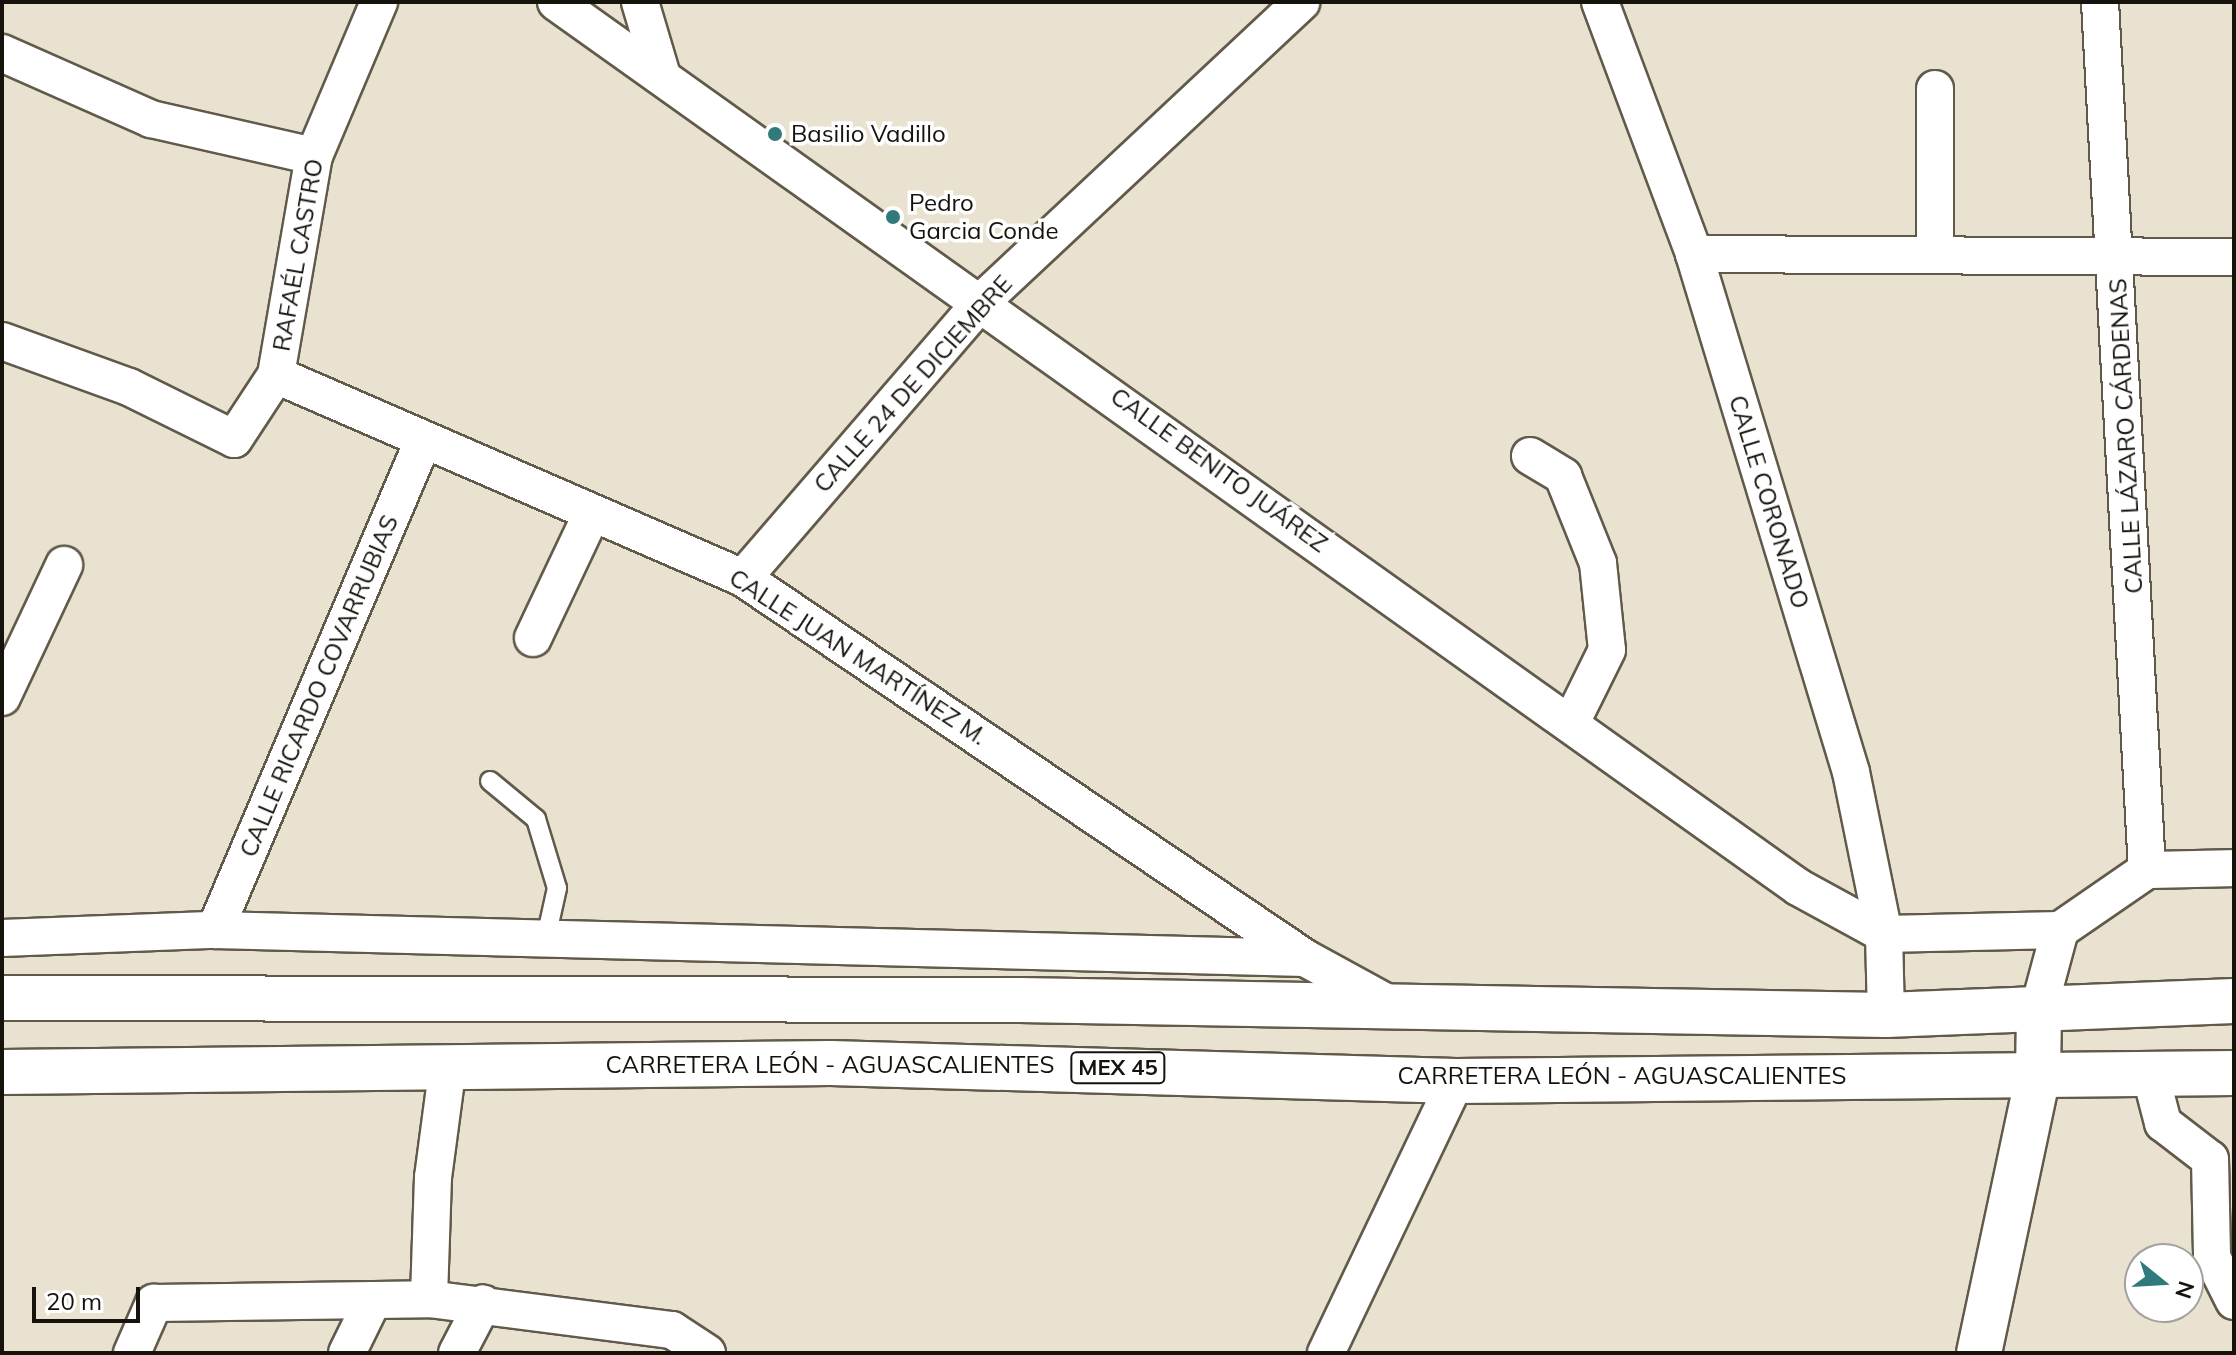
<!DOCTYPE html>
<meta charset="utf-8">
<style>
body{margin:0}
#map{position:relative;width:2236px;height:1355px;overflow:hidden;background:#eae2d0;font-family:Mulish,sans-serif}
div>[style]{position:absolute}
.roads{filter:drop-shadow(2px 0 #615a4a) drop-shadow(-2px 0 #615a4a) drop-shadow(0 2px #615a4a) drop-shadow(0 -2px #615a4a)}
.service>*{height:18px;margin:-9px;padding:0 9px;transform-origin:9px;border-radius:9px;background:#fff}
.minor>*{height:36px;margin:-18px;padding:0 18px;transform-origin:18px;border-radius:18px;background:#fff}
.tertiary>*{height:44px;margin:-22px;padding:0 22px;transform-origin:22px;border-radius:22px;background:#fff}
.primary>*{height:44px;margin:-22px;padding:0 22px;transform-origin:22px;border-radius:22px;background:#fff}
.dots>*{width:22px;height:22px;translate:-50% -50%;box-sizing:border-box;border:4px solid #fff;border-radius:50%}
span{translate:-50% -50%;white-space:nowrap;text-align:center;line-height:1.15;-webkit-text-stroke:7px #fff;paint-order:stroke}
.shield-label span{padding:2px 6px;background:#fff;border:2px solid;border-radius:6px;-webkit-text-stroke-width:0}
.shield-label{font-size:22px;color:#16130d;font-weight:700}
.poi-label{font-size:24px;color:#16130d}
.left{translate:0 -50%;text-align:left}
.street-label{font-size:24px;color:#16130d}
.frame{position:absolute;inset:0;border:4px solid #16130d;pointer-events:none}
.north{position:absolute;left:2124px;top:1243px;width:80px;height:80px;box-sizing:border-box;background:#fff;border:2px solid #a2a19e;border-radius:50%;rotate:108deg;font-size:22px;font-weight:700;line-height:32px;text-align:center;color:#16130d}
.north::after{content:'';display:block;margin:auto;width:28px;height:36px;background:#307a7b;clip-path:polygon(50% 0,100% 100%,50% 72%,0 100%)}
.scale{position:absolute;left:32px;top:1287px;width:108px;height:36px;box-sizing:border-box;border:4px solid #16130d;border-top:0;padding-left:10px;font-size:24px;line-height:28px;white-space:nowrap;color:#16130d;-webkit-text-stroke:6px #fff;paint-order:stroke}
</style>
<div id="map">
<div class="roads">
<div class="service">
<div style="left:490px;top:781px;width:60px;rotate:39.6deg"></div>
<div style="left:536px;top:819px;width:72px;rotate:73.1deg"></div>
<div style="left:557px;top:888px;width:55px;rotate:102.5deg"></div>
</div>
<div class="minor">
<div style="left:556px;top:2px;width:1525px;rotate:35.47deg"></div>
<div style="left:1798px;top:887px;width:98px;rotate:28.7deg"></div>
<div style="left:1884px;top:934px;width:176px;rotate:-1.3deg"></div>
<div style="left:640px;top:2px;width:77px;rotate:73.4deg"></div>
<div style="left:1600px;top:2px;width:269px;rotate:69.5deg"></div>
<div style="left:1694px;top:254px;width:541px;rotate:73.14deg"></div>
<div style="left:1851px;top:772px;width:165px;rotate:78.5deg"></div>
<div style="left:1884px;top:934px;width:81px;rotate:88.6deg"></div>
<div style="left:2100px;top:2px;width:869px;rotate:86.9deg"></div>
<div style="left:2px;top:53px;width:163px;rotate:23.9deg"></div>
<div style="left:151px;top:119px;width:167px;rotate:12.8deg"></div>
<div style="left:1935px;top:89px;width:166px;rotate:90deg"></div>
<div style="left:1694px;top:254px;width:540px;rotate:0.32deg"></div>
<div style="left:2px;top:341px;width:135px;rotate:19.9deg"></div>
<div style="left:129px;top:387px;width:117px;rotate:26.3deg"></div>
<div style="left:234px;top:439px;width:77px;rotate:-56.7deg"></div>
<div style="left:276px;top:375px;width:222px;rotate:-80.2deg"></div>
<div style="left:314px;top:156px;width:167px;rotate:-67.1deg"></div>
<div style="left:276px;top:375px;width:509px;rotate:23.49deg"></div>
<div style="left:743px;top:578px;width:678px;rotate:34.06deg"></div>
<div style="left:1305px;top:958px;width:102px;rotate:28.6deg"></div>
<div style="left:1530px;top:456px;width:39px;rotate:31deg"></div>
<div style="left:1563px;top:476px;width:94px;rotate:68.1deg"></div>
<div style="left:1598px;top:563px;width:87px;rotate:84.1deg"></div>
<div style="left:1607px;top:650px;width:81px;rotate:116.3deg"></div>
<div style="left:743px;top:578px;width:367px;rotate:-49.2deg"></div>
<div style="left:983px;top:300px;width:436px;rotate:-43.1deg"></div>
<div style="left:533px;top:638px;width:138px;rotate:-64.7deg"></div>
<div style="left:2px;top:697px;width:146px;rotate:-64.8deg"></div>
<div style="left:215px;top:930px;width:531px;rotate:-66.96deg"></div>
<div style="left:2px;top:938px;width:213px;rotate:-2.2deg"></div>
<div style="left:215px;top:930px;width:1090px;rotate:1.47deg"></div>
<div style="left:2039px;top:1008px;width:81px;rotate:-74.9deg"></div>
<div style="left:2060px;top:930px;width:106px;rotate:-34.6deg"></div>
<div style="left:2147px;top:870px;width:87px;rotate:-1.3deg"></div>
<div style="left:448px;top:1065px;width:113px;rotate:97.6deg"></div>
<div style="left:433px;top:1177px;width:122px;rotate:91.9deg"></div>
<div style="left:429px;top:1299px;width:245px;rotate:7.3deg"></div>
<div style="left:672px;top:1330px;width:42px;rotate:33.3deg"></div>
<div style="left:2150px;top:1073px;width:52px;rotate:75.4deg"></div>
<div style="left:2163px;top:1123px;width:59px;rotate:37.5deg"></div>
<div style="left:2210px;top:1159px;width:98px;rotate:88.8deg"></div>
<div style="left:2212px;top:1257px;width:49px;rotate:63.4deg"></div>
<div style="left:132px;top:1353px;width:55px;rotate:-66.3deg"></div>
<div style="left:154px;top:1303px;width:275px;rotate:-0.8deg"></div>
<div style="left:347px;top:1353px;width:59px;rotate:-63.9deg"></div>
<div style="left:457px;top:1353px;width:56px;rotate:-62.5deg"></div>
<div style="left:1326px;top:1353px;width:301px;rotate:-64.5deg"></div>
</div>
<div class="tertiary">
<div style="left:1979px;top:1353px;width:284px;rotate:-78deg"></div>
<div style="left:2038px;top:1075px;width:67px;rotate:-89.1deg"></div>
</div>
<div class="primary">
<div style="left:2px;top:998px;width:1018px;rotate:0.11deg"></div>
<div style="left:1020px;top:1000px;width:866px;rotate:0.99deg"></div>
<div style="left:1886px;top:1015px;width:348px;rotate:-2.3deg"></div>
<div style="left:2px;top:1072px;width:829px;rotate:-0.62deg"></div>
<div style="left:831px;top:1063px;width:625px;rotate:1.65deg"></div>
<div style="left:1456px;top:1081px;width:778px;rotate:-0.59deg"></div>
</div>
</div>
<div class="dots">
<div style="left:775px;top:134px;background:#307a7b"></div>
<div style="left:893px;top:217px;background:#307a7b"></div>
</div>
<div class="shield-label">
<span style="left:1118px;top:1068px">MEX 45</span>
</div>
<div class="poi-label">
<span class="left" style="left:791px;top:134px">Basilio Vadillo</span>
<span class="left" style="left:909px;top:217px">Pedro<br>Garcia Conde</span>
</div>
<div class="street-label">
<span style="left:298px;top:255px;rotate:-80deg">RAFAÉL CASTRO</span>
<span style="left:913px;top:384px;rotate:-48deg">CALLE 24 DE DICIEMBRE</span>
<span style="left:2126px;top:436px;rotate:-93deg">CALLE LÁZARO CÁRDENAS</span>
<span style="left:1219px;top:470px;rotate:36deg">CALLE BENITO JUÁREZ</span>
<span style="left:1769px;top:502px;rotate:73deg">CALLE CORONADO</span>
<span style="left:858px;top:657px;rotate:33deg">CALLE JUAN MARTÍNEZ M.</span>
<span style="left:319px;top:686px;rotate:-67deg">CALLE RICARDO COVARRUBIAS</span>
<span style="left:830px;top:1065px">CARRETERA LEÓN - AGUASCALIENTES</span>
<span style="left:1622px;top:1076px">CARRETERA LEÓN - AGUASCALIENTES</span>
</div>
<div class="frame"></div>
<div class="north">N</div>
<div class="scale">20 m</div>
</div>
